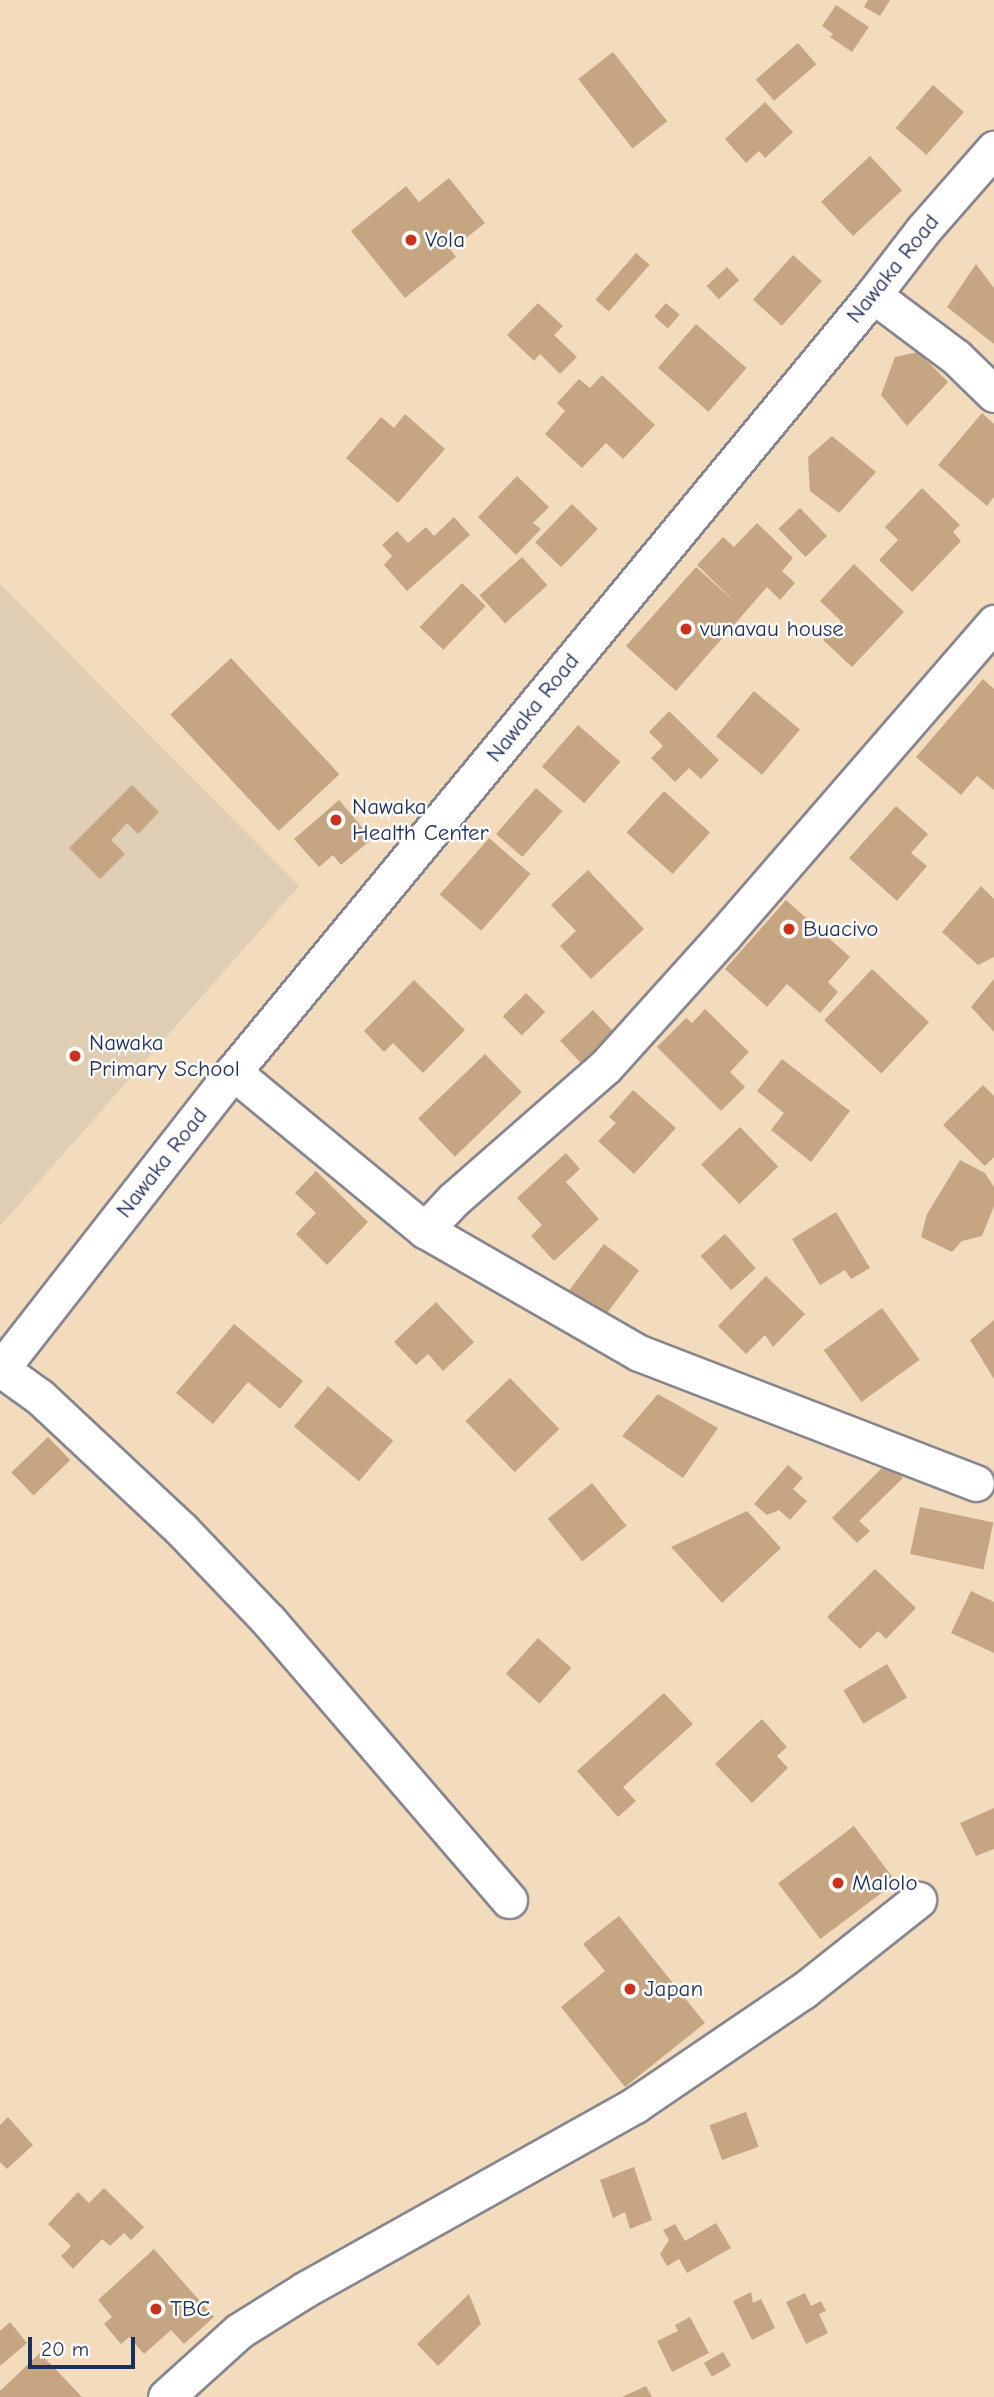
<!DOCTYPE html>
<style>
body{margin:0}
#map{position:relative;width:994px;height:2397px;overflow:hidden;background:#f3dcbe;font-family:"Comic Neue",sans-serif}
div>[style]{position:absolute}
.built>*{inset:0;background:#dfceb4}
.building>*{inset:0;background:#c6a582;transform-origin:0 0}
.roads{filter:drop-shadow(2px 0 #87868e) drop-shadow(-2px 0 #87868e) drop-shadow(0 2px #87868e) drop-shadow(0 -2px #87868e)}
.minor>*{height:35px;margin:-17.5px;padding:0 17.5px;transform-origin:17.5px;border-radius:17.5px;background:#fff}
.dots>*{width:19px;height:19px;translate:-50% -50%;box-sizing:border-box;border:4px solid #fdfcf7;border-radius:50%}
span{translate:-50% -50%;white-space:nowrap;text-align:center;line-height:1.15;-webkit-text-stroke:5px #fdfcf7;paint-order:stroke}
.poi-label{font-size:23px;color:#1b2f5e}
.left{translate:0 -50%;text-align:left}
.street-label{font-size:23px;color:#1b2f5e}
.scale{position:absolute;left:28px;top:2337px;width:107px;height:32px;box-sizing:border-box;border:4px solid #1b2f5e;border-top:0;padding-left:9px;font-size:21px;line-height:24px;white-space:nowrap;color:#1b2f5e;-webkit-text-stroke:5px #fdfcf7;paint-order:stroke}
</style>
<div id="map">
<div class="built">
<div style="clip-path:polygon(0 584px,299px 886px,0 1226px)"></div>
</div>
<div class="building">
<div style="clip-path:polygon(868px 0,890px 0,880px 16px,864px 7px)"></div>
<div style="clip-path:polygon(836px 5px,869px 27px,852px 52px,830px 37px,833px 34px,822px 26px)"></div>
<div style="left:798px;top:43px;width:28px;height:56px;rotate:49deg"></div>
<div style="left:613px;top:52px;width:88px;height:44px;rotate:52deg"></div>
<div style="left:933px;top:85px;width:41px;height:57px;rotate:41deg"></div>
<div style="clip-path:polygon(765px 102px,793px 132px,765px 158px,759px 151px,746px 163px,725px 139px)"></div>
<div style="left:870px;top:156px;width:47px;height:67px;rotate:47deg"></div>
<div style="clip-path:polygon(449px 178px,485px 223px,451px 250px,456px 257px,405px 298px,351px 231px,406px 186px,419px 202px)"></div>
<div style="left:636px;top:253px;width:18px;height:62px;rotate:41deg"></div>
<div style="left:793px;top:255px;width:39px;height:60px;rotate:42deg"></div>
<div style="clip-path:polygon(976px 264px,994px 288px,994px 344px,947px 307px)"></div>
<div style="left:727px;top:267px;width:18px;height:28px;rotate:47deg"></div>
<div style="clip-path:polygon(538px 303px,563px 326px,554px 335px,577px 357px,560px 374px,540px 354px,534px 361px,507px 335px)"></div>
<div style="left:666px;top:303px;width:18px;height:18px;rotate:41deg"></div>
<div style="left:696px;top:324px;width:67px;height:58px;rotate:41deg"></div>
<div style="clip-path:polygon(918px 352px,948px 382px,907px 426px,881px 395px,895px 357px)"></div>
<div style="clip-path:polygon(602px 375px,655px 425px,623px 459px,606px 443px,582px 468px,545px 434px,565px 411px,557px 403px,579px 379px,590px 388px)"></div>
<div style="clip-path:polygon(982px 413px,994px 424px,994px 497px,987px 506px,938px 465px)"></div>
<div style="clip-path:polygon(405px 414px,445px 449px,398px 503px,346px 458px,381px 417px,394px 428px)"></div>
<div style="clip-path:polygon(832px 436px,876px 472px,839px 513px,810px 491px,808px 457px)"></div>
<div style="clip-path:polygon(517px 476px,549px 507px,533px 523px,541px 529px,516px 555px,478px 517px)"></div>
<div style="clip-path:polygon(922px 488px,960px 525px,953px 532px,961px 541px,912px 592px,879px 560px,898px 540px,885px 527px)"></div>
<div style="left:572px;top:504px;width:36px;height:53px;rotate:44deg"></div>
<div style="left:800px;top:508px;width:39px;height:30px;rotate:46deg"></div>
<div style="clip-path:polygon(454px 517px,470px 535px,407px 591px,384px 565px,392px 556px,382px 545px,397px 531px,408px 543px,426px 527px,434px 536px)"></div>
<div style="clip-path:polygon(757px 523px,793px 558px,782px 571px,795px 583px,780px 600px,767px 587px,676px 691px,626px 646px,696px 567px,737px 604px,697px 565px,723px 537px,734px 547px)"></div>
<div style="left:522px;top:557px;width:38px;height:57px;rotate:48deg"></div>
<div style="clip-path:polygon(854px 564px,904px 612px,852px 667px,823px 640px,841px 621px,820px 601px)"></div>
<div style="left:462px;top:583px;width:33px;height:61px;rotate:44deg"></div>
<div style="left:231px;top:658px;width:159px;height:83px;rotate:47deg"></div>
<div style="clip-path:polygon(983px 679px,994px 689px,994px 790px,977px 776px,961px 795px,916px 757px)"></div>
<div style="left:754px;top:691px;width:60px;height:59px;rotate:40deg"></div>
<div style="clip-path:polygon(669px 711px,719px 760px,701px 779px,689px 768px,675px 782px,651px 758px,663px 746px,649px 732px)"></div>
<div style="left:578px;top:725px;width:56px;height:55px;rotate:41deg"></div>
<div style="clip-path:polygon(132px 785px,159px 812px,138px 834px,127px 823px,111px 840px,125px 854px,100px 879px,69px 848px)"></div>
<div style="left:536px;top:788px;width:35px;height:61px;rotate:41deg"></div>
<div style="left:664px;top:791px;width:62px;height:56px;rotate:42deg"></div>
<div style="clip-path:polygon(339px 800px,372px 839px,341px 865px,333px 855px,319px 867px,294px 839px)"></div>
<div style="clip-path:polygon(896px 806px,928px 834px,911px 853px,927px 866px,897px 901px,849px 858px)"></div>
<div style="left:489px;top:838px;width:55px;height:75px;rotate:41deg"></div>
<div style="clip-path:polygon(588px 870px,644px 929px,591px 979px,560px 946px,576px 931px,551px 905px)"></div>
<div style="clip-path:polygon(981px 886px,994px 899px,994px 957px,978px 965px,942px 932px)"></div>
<div style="clip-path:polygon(786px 900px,850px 957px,828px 982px,838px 992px,820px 1013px,787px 984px,767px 1007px,725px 969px)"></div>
<div style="left:872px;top:969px;width:78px;height:70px;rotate:43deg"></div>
<div style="clip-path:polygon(994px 979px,994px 1032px,971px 1007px)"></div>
<div style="clip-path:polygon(414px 980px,465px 1030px,423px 1073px,393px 1043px,384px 1052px,364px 1031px)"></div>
<div style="left:526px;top:993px;width:27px;height:33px;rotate:45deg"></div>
<div style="clip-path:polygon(705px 1009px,749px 1052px,730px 1072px,745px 1087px,721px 1111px,657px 1047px,686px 1018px,692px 1023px)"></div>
<div style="left:593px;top:1010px;width:34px;height:45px;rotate:47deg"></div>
<div style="left:485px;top:1054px;width:53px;height:93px;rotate:46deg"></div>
<div style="clip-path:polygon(782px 1059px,850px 1111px,811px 1162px,771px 1130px,784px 1113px,757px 1091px)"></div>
<div style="clip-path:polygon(983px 1085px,994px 1096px,994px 1157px,985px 1166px,943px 1125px)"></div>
<div style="clip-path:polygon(633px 1090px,676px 1128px,634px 1174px,598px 1141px,616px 1123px,609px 1117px)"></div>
<div style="left:740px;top:1127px;width:55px;height:54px;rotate:46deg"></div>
<div style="clip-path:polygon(566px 1153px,580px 1169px,566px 1182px,599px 1219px,554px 1261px,531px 1236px,542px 1225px,517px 1198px)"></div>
<div style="clip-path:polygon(960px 1160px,985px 1173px,994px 1187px,994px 1206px,982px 1236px,962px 1241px,952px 1252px,921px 1237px,927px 1214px)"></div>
<div style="clip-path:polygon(316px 1171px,368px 1222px,327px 1265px,296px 1234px,316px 1213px,295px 1193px)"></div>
<div style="clip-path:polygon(836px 1212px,870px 1268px,851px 1279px,845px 1270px,820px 1285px,792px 1239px)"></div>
<div style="left:725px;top:1234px;width:46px;height:33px;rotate:48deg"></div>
<div style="left:604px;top:1244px;width:44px;height:62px;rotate:37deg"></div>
<div style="clip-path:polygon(766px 1276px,805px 1314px,773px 1347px,765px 1335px,746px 1354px,718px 1326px)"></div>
<div style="clip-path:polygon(436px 1302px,474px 1342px,443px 1371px,428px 1354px,416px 1365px,394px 1342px)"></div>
<div style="left:882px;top:1308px;width:64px;height:72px;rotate:54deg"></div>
<div style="clip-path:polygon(994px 1320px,994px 1379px,970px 1340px)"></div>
<div style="clip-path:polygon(234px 1324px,303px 1381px,280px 1409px,248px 1382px,213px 1424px,176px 1393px)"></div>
<div style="left:510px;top:1378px;width:71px;height:62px;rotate:46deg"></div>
<div style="left:328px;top:1386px;width:85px;height:53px;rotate:40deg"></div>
<div style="clip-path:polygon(658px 1394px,718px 1428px,683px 1478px,622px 1436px)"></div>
<div style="left:48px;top:1437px;width:32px;height:51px;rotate:46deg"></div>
<div style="clip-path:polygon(887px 1463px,903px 1478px,859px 1521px,870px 1531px,857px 1543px,832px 1518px)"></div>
<div style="clip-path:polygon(788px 1465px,803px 1478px,793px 1489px,807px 1501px,790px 1520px,779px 1510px,767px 1515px,754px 1504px)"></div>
<div style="left:592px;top:1483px;width:55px;height:57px;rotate:51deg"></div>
<div style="left:920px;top:1507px;width:75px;height:48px;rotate:12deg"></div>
<div style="clip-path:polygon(747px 1511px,781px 1548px,722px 1603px,671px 1547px)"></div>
<div style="clip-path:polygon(875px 1569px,916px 1608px,886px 1639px,878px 1631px,860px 1649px,827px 1617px)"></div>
<div style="clip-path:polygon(971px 1591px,994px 1602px,994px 1653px,951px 1633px)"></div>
<div style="left:538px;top:1638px;width:45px;height:48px;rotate:42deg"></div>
<div style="left:887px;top:1664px;width:39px;height:51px;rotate:59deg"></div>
<div style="clip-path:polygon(664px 1693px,693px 1724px,623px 1787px,636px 1801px,618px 1817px,577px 1771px)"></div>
<div style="clip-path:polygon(762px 1719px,787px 1747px,777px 1756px,788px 1768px,752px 1803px,715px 1764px)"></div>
<div style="clip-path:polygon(994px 1808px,994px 1849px,976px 1856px,960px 1823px)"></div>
<div style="left:854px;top:1826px;width:70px;height:95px;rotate:53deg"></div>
<div style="clip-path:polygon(619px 1916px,705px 2023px,625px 2087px,561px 2007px,605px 1971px,583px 1944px)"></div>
<div style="left:746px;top:2112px;width:37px;height:39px;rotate:70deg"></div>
<div style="clip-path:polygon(8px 2117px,33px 2145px,7px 2169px,0 2162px,0 2125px)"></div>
<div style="clip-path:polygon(634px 2167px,652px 2220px,630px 2229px,625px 2212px,613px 2218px,600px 2180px)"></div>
<div style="clip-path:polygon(104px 2188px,144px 2227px,131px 2240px,124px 2233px,110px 2246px,102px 2239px,73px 2269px,61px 2256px,71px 2246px,48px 2224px,78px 2192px,89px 2203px)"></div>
<div style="clip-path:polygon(716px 2223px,731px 2248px,687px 2273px,679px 2259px,667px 2266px,660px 2254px,669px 2240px,663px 2230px,675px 2224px,685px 2241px)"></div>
<div style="clip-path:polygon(154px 2249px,214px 2317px,184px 2344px,171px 2330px,144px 2354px,129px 2337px,121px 2344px,104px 2324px,112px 2317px,98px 2300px)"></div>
<div style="clip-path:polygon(751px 2292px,753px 2303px,761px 2299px,775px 2328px,752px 2340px,733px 2301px)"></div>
<div style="clip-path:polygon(805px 2293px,811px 2306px,821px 2301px,826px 2311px,819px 2314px,828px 2333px,806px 2344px,786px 2302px)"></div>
<div style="clip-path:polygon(469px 2294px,481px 2324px,438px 2366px,417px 2344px)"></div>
<div style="clip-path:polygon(690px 2317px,709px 2353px,672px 2372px,657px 2341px,678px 2331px,675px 2325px)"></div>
<div style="clip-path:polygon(10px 2322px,27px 2343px,0 2366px,0 2331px)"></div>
<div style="left:723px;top:2352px;width:16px;height:22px;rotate:60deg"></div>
<div style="clip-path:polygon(40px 2353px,82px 2397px,0 2397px,0 2391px)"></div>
<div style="clip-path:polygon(646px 2386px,652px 2397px,622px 2397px)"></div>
</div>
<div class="roads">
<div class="minor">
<div style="left:873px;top:295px;width:104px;rotate:36.8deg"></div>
<div style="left:956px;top:357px;width:53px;rotate:44.2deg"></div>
<div style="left:233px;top:1072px;width:249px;rotate:39.5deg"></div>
<div style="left:425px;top:1230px;width:247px;rotate:29.9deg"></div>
<div style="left:639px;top:1353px;width:361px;rotate:21.1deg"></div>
<div style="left:425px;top:1230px;width:41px;rotate:-47deg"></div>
<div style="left:453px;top:1200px;width:203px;rotate:-41.2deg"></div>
<div style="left:606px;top:1066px;width:176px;rotate:-48deg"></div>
<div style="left:724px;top:935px;width:413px;rotate:-49.1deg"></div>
<div style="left:1px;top:1369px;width:48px;rotate:35.7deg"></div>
<div style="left:40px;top:1397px;width:195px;rotate:43.1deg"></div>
<div style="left:182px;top:1530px;width:126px;rotate:46.3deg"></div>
<div style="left:269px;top:1621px;width:368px;rotate:49.3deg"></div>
<div style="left:0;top:1370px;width:378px;rotate:-52deg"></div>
<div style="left:233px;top:1072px;width:1007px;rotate:-50.52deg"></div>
<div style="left:873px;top:295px;width:82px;rotate:-52.4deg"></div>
<div style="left:923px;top:230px;width:108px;rotate:-48.8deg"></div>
<div style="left:166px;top:2397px;width:98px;rotate:-42.1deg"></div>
<div style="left:239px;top:2331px;width:79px;rotate:-32.1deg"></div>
<div style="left:306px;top:2289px;width:377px;rotate:-29.2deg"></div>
<div style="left:635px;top:2105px;width:203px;rotate:-34.2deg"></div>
<div style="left:803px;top:1991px;width:147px;rotate:-38.4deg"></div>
</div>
</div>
<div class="dots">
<div style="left:411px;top:240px;background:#c8321e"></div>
<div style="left:686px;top:629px;background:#c8321e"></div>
<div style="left:336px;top:820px;background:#c8321e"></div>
<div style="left:789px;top:929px;background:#c8321e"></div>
<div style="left:75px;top:1056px;background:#c8321e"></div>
<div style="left:838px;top:1883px;background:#c8321e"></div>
<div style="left:630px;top:1989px;background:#c8321e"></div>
<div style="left:156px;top:2309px;background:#c8321e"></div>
</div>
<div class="poi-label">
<span class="left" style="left:425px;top:240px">Vola</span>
<span class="left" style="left:700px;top:629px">vunavau house</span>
<span class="left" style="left:352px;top:820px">Nawaka<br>Health Center</span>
<span class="left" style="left:803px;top:929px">Buacivo</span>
<span class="left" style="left:89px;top:1056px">Nawaka<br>Primary School</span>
<span class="left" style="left:852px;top:1883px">Malolo</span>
<span class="left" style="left:644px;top:1989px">Japan</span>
<span class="left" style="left:170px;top:2309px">TBC</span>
</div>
<div class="street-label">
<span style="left:893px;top:269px;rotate:-51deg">Nawaka Road</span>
<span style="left:533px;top:708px;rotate:-51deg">Nawaka Road</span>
<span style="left:162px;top:1163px;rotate:-52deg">Nawaka Road</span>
</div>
<div class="scale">20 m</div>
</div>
